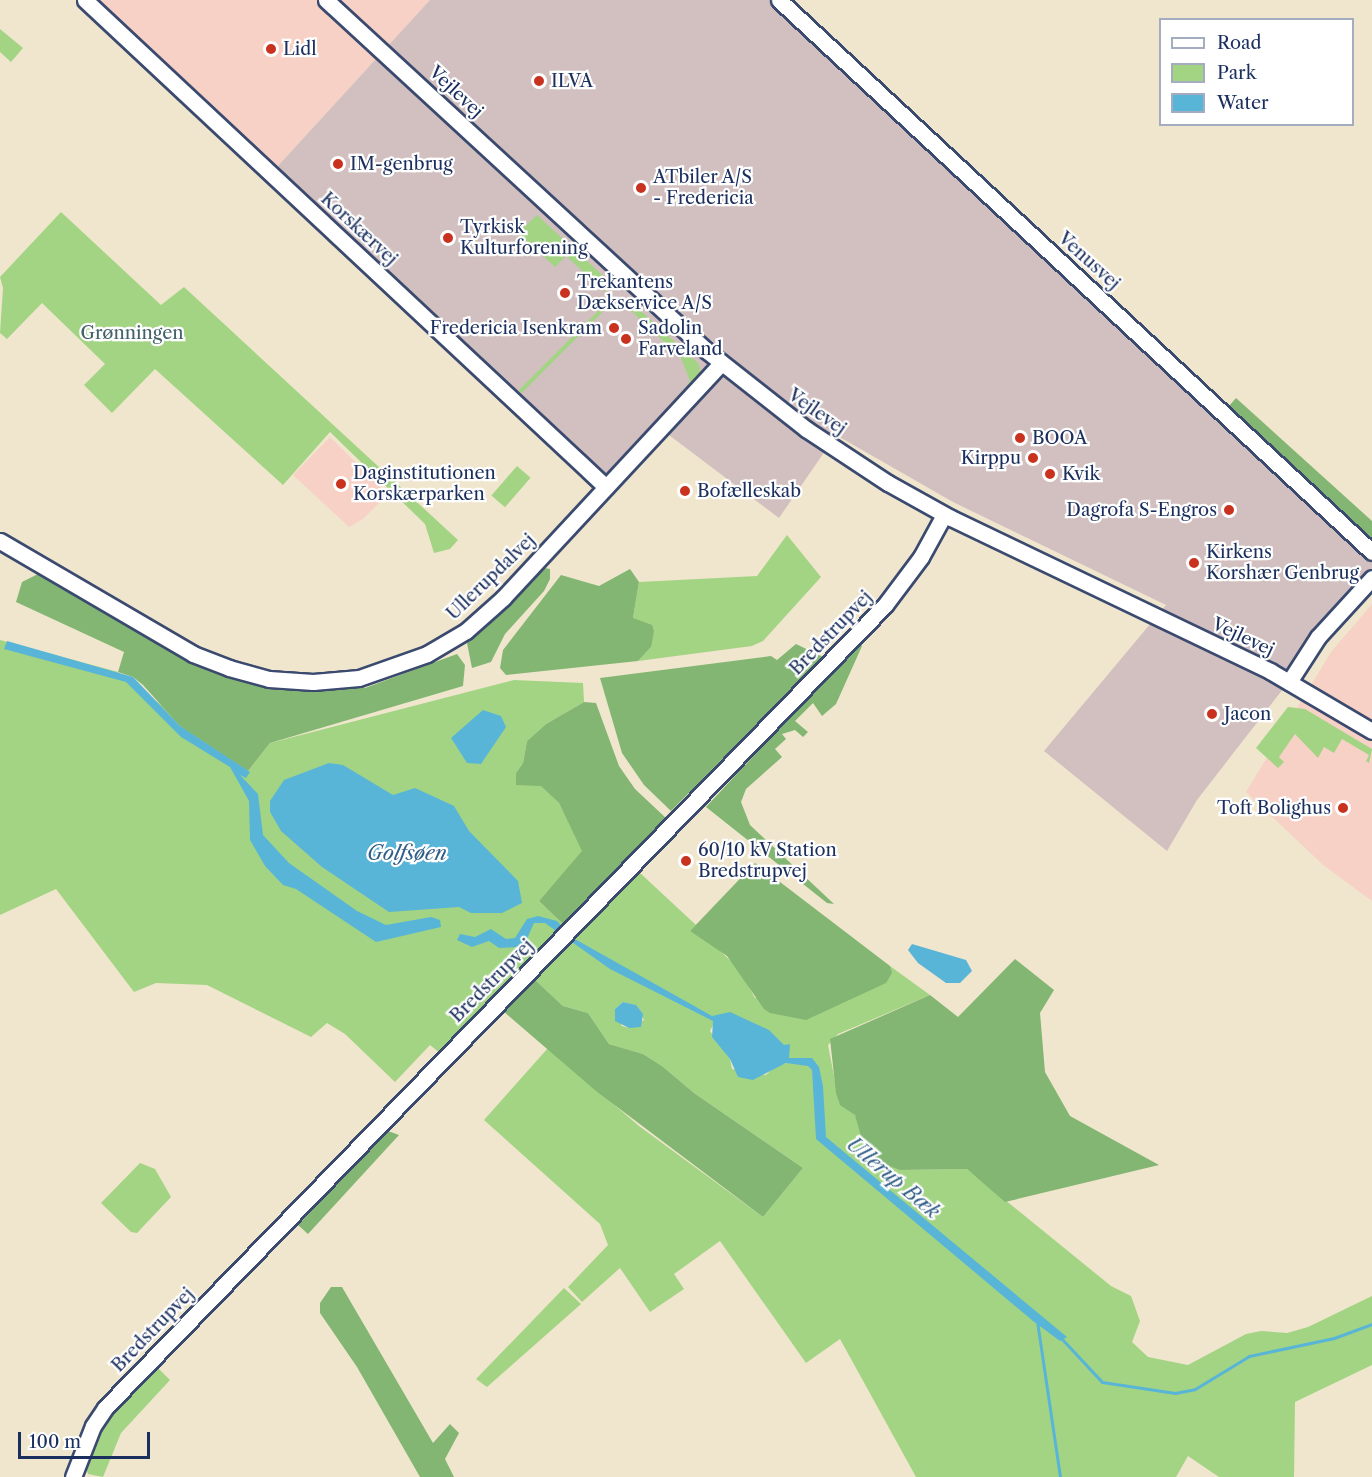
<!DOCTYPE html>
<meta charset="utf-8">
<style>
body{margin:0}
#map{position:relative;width:1372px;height:1477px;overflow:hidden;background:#f0e6cd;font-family:"Libre Caslon Text",serif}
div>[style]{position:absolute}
.built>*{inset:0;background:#f7d1c6}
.industrial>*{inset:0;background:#d2bfbf}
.green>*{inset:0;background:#a3d484;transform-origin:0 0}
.forest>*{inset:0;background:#82b672}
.water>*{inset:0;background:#59b5d7}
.stream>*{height:3px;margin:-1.5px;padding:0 1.5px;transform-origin:1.5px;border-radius:1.5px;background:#59b5d7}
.roads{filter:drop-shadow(2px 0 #3b4a6f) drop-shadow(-2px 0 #3b4a6f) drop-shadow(0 2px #3b4a6f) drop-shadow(0 -2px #3b4a6f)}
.secondary>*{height:15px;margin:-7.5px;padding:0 7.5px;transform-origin:7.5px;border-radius:7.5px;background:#fff}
.dots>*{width:16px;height:16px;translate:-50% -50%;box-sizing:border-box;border:3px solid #fff;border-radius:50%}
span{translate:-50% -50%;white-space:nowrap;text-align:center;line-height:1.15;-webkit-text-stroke:4.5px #fff;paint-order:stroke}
.poi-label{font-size:18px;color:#1b2f5e}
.left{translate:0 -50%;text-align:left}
.right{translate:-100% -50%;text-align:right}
.street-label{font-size:18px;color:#1b2f5e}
.park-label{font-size:18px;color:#446169}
.water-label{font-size:20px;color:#315e88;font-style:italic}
.legend{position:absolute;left:1159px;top:18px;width:195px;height:108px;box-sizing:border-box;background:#fff;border:2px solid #a4acbf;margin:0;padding:8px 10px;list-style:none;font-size:18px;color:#1b2f5e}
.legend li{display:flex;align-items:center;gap:12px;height:30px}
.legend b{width:30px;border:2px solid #a4acbf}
.scale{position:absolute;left:18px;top:1432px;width:132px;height:27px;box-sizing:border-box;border:3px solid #1b2f5e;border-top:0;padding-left:8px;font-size:18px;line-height:21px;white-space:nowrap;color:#1b2f5e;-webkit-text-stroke:4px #fff;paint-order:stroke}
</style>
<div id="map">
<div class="built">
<div style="clip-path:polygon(94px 0,430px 0,277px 167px)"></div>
<div style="clip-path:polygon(330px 437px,388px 494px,363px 519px,349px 527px,293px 475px)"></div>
<div style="clip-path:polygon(1372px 604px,1372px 901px,1323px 865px,1246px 792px,1331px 652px)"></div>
</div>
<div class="industrial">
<div style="clip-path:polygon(430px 0,792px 0,1372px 546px,1372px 574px,1197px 800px,1167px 851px,1044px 751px,1166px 605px,953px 502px,836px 435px,779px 518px,657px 426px,607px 478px,277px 167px)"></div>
</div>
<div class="green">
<div style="clip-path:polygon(0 29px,23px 48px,11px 62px,0 52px)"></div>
<div style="clip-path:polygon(61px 212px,161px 305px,184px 287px,458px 540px,450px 549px,434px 553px,425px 524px,330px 432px,283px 485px,155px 369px,112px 413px,84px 385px,105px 364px,42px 303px,7px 339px,0 333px,3px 288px,0 277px)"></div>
<div style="clip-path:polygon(537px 215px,612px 284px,605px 292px,566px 256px,555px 267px,518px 233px)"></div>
<div style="clip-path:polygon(629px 300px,699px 364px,700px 373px,685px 389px,690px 381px,681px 358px,626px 306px)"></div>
<div style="left:600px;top:309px;width:4px;height:115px;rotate:45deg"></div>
<div style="left:517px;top:466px;width:18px;height:39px;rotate:41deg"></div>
<div style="clip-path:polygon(787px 535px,821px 577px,763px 641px,752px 646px,638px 661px,651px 647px,633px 618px,639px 582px,757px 576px)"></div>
<div style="clip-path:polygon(0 640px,118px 672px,248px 771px,270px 743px,514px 680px,583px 683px,584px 702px,546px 724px,527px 741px,523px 763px,516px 773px,516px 785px,541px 785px,559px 803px,583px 851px,539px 901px,564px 925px,440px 1053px,430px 1045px,395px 1082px,345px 1034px,327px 1023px,311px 1037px,207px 985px,156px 983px,134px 992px,56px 889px,0 915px)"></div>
<div style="clip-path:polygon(1288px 707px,1305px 709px,1372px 749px,1369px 763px,1366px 761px,1369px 755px,1342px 739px,1334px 753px,1324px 747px,1318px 758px,1295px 734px,1279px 757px,1284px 762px,1278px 768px,1256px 748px)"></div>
<div style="clip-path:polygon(evenodd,639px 872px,696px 925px,690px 931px,714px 945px,739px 969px,755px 998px,890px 966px,930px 995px,838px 1034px,828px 1045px,839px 1102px,853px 1113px,900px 1170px,967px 1169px,1111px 1286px,1131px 1296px,1140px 1321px,1132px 1342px,1148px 1357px,1188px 1365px,1246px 1334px,1261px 1331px,1287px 1333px,1308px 1327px,1372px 1296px,1372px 1365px,1295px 1402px,1294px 1477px,1219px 1477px,1188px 1456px,1176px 1477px,916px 1477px,840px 1339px,806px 1363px,720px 1241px,674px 1274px,684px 1289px,650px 1312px,620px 1268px,582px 1302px,568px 1287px,608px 1245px,600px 1224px,484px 1120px,548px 1048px,639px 1126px,763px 1217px,803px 1168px,694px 1093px,662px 1066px,643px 1054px,609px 1044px,588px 1013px,563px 1006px,534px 979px,639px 872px,623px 1002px,635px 1005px,644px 1020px,629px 1028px,622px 1026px,615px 1009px,623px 1002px,639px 872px,734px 1017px,759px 1031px,790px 1062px,774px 1067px,766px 1075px,732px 1069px,730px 1059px,710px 1031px,714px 1023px,734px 1017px)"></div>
<div style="clip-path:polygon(140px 1163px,155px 1169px,171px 1197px,137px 1233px,131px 1232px,101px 1203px)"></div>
<div style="clip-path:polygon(564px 1288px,581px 1304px,487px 1387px,476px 1379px)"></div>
<div style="clip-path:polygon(157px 1367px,170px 1380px,121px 1433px,103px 1477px,88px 1474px,86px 1468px,106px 1420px)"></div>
</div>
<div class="forest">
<div style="clip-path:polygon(1236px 398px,1372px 521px,1372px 540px,1229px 406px)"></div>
<div style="clip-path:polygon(545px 568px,550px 569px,550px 579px,544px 591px,505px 634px,491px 662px,472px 668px,467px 643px)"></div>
<div style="clip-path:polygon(630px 569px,639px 582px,633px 618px,652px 625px,654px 631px,651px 647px,638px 661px,506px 675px,500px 668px,503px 650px,561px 575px,599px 586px)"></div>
<div style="clip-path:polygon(40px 573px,191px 662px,234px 679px,290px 688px,365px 688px,457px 654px,465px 665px,463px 686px,270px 743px,248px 771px,180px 726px,143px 685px,133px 677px,118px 672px,124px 652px,16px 602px,22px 582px)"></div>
<div style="clip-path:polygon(859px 643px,862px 646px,836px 704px,822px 716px,813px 703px,795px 721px,808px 732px,803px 737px,795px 730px,782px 734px,786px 739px,775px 749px,782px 757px,746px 789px,741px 802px,750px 825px,834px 904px,827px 903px,706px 807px)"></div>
<div style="clip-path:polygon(796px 644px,823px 657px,671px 811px,644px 785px,622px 753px,600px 678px,771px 656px,777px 660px)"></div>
<div style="clip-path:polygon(584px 702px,596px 703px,619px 766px,635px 789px,667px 819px,564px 925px,539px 901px,582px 851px,559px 803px,541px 786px,516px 785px,516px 773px,523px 763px,527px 741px,546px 724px)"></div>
<div style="clip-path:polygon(755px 863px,890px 966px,892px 973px,886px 983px,806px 1020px,770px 1013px,764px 1009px,727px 956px,690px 931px)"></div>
<div style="clip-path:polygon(1015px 959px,1054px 990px,1040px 1013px,1045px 1072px,1070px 1116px,1159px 1165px,1005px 1202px,967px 1169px,900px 1170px,879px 1162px,865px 1151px,855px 1115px,840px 1105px,836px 1093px,830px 1039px,930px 995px,958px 1017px)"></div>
<div style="clip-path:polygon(534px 979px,563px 1006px,588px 1013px,609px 1044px,643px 1054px,662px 1066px,694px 1093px,803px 1168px,763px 1217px,596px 1091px,503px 1011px)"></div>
<div style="clip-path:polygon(388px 1131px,399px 1135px,308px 1234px,298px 1225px)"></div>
<div style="clip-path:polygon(331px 1287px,342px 1287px,433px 1443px,450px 1424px,459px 1433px,445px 1459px,454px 1477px,420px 1477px,357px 1367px,320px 1313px,320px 1303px)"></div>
</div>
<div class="water">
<div style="clip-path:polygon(7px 641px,133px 677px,180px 726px,250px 772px,246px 778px,240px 775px,258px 794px,263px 835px,289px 863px,357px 911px,386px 925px,431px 917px,440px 920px,441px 927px,376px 942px,296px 889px,283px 885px,265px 866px,250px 840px,249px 801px,230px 767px,181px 737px,126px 682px,4px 649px)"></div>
<div style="clip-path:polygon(483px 710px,501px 716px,506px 727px,481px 764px,467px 763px,451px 738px)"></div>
<div style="clip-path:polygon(329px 763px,343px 765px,393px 795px,415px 788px,454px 806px,469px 831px,518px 881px,522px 903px,502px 913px,471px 913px,459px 907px,389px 912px,322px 867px,281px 831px,270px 812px,270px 801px,284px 780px)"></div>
<div style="clip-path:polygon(538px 916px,557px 921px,573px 938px,712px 1016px,730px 1012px,769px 1030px,784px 1045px,790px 1044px,789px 1058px,812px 1058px,819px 1067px,823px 1086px,826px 1137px,1067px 1337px,1060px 1341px,1033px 1321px,816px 1139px,812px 1070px,808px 1066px,786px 1063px,753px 1080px,738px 1077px,730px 1059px,712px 1037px,713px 1021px,610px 969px,545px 923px,534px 923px,525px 943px,518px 947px,499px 948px,489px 941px,472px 947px,457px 940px,460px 934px,475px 937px,491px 929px,506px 939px,515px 938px,527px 919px)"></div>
<div style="clip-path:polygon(912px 944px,966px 960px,972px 971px,960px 983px,946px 983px,918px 963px,908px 950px)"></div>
<div style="clip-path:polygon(623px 1002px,636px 1005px,643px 1014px,641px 1027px,629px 1028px,615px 1021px,615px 1009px)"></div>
</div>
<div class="stream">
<div style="left:1037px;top:1321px;width:158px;rotate:81.6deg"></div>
<div style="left:1061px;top:1338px;width:60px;rotate:47deg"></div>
<div style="left:1102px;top:1382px;width:74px;rotate:8.6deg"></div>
<div style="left:1175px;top:1393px;width:20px;rotate:-11deg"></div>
<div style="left:1195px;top:1389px;width:63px;rotate:-31.4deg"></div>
<div style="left:1249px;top:1356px;width:87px;rotate:-12deg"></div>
<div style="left:1334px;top:1338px;width:40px;rotate:-20.2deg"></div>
</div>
<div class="roads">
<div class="secondary">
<div style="left:85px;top:0;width:713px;rotate:43.07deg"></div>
<div style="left:326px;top:0;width:518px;rotate:42.65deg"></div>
<div style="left:707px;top:351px;width:126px;rotate:38.2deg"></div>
<div style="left:806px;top:429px;width:98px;rotate:33.4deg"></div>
<div style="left:888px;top:483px;width:72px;rotate:29.1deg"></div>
<div style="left:951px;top:518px;width:354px;rotate:25.6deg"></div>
<div style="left:1270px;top:671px;width:118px;rotate:30.5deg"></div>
<div style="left:779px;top:0;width:810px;rotate:42.95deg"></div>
<div style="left:0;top:541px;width:224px;rotate:30.3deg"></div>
<div style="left:193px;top:654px;width:39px;rotate:21deg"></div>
<div style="left:229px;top:668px;width:41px;rotate:15.4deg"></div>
<div style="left:269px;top:679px;width:44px;rotate:3.9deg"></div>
<div style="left:313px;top:682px;width:46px;rotate:-5deg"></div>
<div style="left:359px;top:678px;width:72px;rotate:-19.4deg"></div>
<div style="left:427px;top:654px;width:45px;rotate:-30.5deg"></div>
<div style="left:466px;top:631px;width:50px;rotate:-41.7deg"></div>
<div style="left:503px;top:598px;width:321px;rotate:-47.1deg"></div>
<div style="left:1289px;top:682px;width:54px;rotate:-57.2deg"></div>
<div style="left:1318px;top:637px;width:80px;rotate:-47.5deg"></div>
<div style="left:73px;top:1477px;width:55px;rotate:-68.6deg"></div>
<div style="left:93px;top:1426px;width:22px;rotate:-56deg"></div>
<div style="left:105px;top:1408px;width:1119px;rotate:-45.83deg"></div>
<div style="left:885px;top:605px;width:60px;rotate:-53.1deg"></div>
<div style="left:921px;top:557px;width:48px;rotate:-61.3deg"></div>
</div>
</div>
<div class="dots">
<div style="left:271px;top:49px;background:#c8321e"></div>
<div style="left:539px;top:81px;background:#c8321e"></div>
<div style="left:338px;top:164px;background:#c8321e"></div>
<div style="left:641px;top:188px;background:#c8321e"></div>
<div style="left:448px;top:238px;background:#c8321e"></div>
<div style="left:565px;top:293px;background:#c8321e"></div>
<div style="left:614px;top:328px;background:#c8321e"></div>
<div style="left:626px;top:339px;background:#c8321e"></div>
<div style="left:1020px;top:438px;background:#c8321e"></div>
<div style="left:1033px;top:458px;background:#c8321e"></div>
<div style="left:1050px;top:474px;background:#c8321e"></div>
<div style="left:341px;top:484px;background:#c8321e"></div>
<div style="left:685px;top:491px;background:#c8321e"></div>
<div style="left:1229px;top:510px;background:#c8321e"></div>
<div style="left:1194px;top:563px;background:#c8321e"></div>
<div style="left:1212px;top:714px;background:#c8321e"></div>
<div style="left:1343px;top:808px;background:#c8321e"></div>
<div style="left:686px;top:861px;background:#c8321e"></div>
</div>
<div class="poi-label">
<span class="left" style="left:283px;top:49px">Lidl</span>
<span class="left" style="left:551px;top:81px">ILVA</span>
<span class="left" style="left:350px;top:164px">IM-genbrug</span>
<span class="left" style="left:653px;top:188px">ATbiler A/S<br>- Fredericia</span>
<span class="left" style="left:460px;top:238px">Tyrkisk<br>Kulturforening</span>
<span class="left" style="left:577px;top:293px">Trekantens<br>Dækservice A/S</span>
<span class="right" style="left:602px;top:328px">Fredericia Isenkram</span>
<span class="left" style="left:638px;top:339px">Sadolin<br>Farveland</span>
<span class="left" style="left:1032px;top:438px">BOOA</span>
<span class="right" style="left:1021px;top:458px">Kirppu</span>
<span class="left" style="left:353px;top:484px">Daginstitutionen<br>Korskærparken</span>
<span class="left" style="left:1062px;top:474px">Kvik</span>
<span class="left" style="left:697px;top:491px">Bofælleskab</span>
<span class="right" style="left:1217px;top:510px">Dagrofa S-Engros</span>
<span class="left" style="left:1206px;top:563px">Kirkens<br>Korshær Genbrug</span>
<span class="left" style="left:1224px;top:714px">Jacon</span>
<span class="right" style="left:1331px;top:808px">Toft Bolighus</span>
<span class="left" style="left:698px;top:861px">60/10 kV Station<br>Bredstrupvej</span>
</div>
<div class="street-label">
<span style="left:456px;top:92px;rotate:43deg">Vejlevej</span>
<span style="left:359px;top:229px;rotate:43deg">Korskærvej</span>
<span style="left:1089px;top:261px;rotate:42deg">Venusvej</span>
<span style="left:817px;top:412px;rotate:35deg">Vejlevej</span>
<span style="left:491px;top:577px;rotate:-44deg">Ullerupdalvej</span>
<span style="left:831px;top:633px;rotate:-46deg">Bredstrupvej</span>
<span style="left:1243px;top:637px;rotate:25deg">Vejlevej</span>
<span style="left:492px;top:981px;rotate:-45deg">Bredstrupvej</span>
<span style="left:153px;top:1330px;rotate:-46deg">Bredstrupvej</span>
</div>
<div class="park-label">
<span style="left:132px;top:333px">Grønningen</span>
</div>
<div class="water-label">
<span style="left:407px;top:853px">Golfsøen</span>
<span style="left:893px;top:1178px;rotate:40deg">Ullerup Bæk</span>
</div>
<ul class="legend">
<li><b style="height:8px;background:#fff"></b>Road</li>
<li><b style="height:16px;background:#a3d484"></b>Park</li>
<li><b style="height:16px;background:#59b5d7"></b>Water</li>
</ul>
<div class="scale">100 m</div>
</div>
